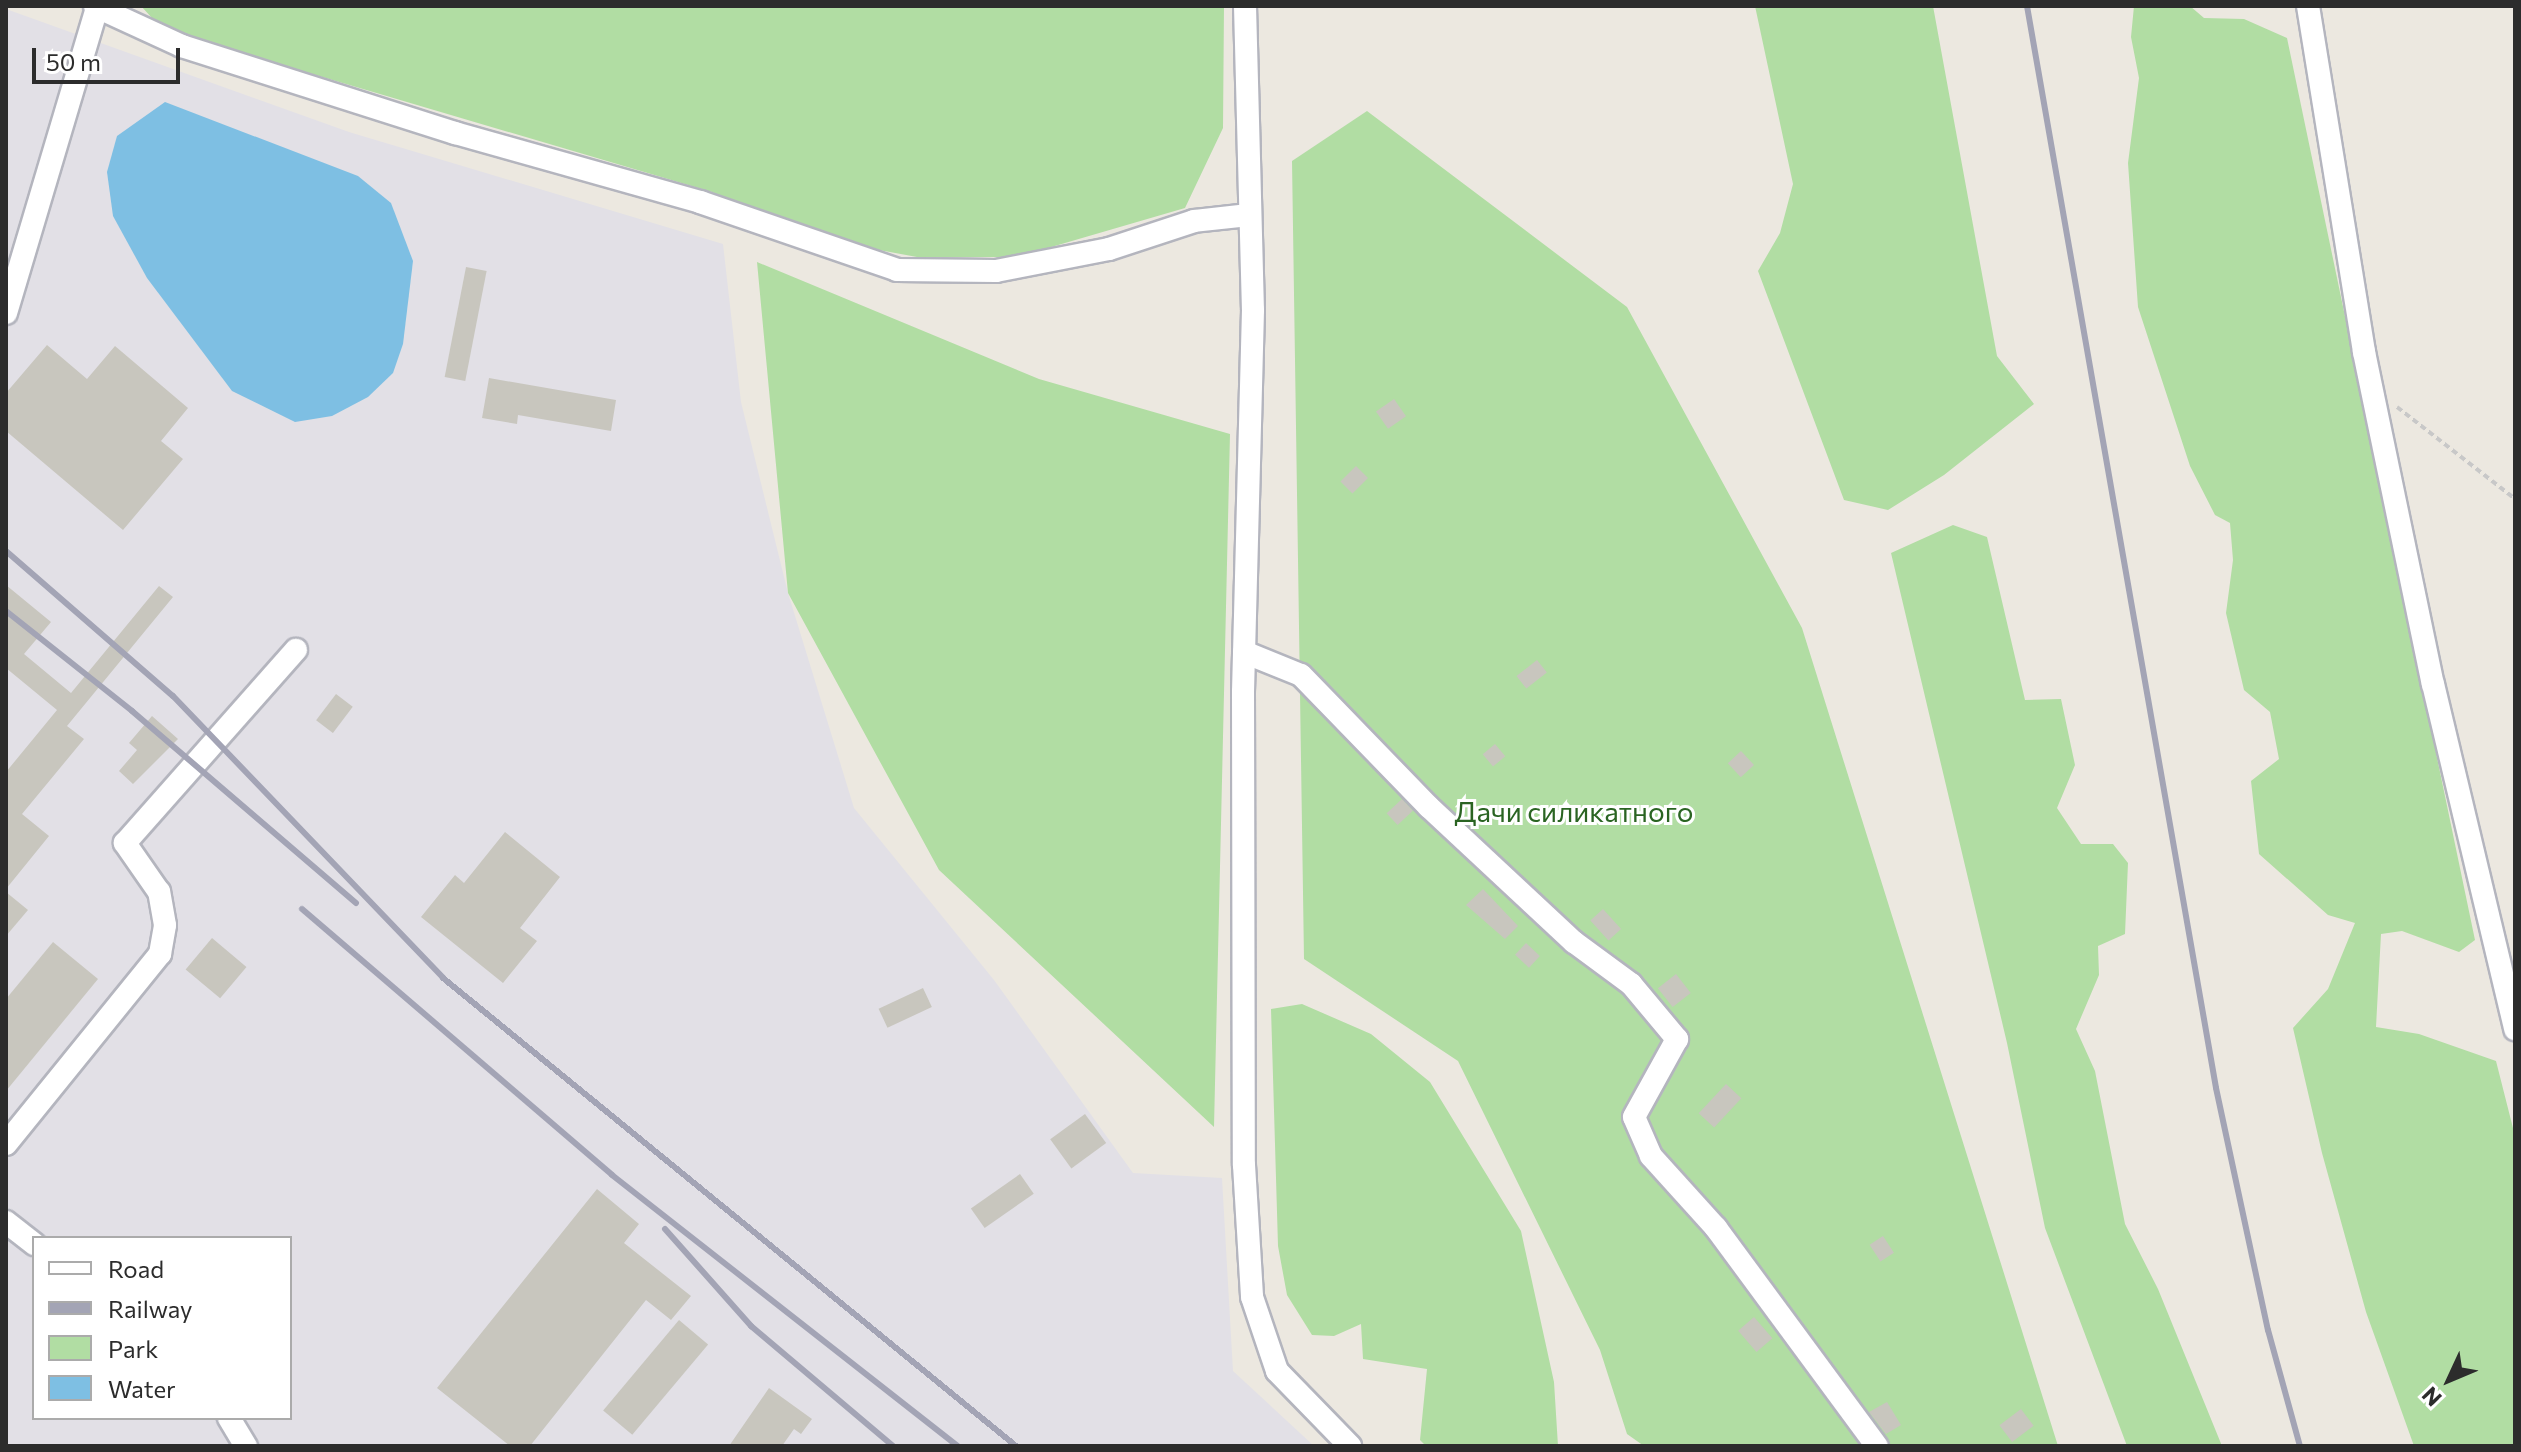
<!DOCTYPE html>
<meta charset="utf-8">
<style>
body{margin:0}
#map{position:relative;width:2521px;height:1452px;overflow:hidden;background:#ece8e0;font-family:Commissioner,sans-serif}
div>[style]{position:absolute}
.industrial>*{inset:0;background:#e2e0e6}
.green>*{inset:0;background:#b1dda3}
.water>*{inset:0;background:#7ebfe3}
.building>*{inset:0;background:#c8c6be;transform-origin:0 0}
.path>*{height:4px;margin-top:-2px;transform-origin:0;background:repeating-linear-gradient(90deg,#c8c8c8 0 6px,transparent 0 10px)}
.roads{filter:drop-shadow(2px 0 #b4b5be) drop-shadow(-2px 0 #b4b5be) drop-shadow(0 2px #b4b5be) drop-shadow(0 -2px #b4b5be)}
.minor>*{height:22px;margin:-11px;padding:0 11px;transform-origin:11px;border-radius:11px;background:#fff}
.rail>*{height:6px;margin:-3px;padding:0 3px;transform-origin:3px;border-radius:3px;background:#a3a4b5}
span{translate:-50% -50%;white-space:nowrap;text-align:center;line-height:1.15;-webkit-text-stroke:6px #fff;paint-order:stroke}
.park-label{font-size:28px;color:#2a6422}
.frame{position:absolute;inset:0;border:8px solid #2c2c2c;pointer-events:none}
.legend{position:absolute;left:32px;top:1236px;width:260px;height:184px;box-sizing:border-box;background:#fff;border:2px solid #ababab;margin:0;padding:10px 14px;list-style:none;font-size:24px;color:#2c2c2c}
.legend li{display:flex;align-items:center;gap:16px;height:40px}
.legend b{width:40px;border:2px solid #ababab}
.north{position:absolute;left:2409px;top:1340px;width:80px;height:80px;-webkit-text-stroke:6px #fff;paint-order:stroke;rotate:226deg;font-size:22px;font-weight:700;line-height:32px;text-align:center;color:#2c2c2c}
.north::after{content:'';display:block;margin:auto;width:28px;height:36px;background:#2c2c2c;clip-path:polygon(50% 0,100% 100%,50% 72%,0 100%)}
.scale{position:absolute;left:32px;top:48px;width:148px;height:36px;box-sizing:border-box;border:4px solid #2c2c2c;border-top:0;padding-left:10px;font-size:24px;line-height:28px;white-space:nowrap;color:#2c2c2c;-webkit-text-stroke:6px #fff;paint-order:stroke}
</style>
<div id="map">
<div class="industrial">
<div style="clip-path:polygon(evenodd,6px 9px,349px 132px,723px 244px,741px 402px,788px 593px,854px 808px,994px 980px,1133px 1173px,1222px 1178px,1233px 1371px,1314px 1446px,6px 1446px,6px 9px,34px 1238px,290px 1238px,290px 1418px,34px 1418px,34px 1238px)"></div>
</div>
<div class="green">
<div style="clip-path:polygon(141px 6px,1224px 6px,1223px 128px,1185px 208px,1017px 257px,917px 257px,852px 245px,786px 225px,712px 192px,163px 30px)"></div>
<div style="clip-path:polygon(1755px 6px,1933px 6px,1997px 356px,2034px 404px,1944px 475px,1888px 510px,1844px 500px,1758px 271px,1780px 233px,1793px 184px)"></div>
<div style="clip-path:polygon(2134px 6px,2190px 6px,2204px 18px,2244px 19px,2287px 38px,2475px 940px,2459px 952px,2402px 931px,2381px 934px,2376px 1027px,2419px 1034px,2496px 1061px,2515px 1136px,2515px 1446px,2414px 1446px,2366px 1312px,2322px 1153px,2293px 1028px,2328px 989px,2355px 923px,2328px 915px,2259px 854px,2251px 781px,2279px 759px,2270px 712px,2244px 690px,2226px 613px,2233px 560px,2230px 523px,2215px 515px,2190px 466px,2138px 307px,2128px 163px,2139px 78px,2131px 37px)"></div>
<div style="clip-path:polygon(1367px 111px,1627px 307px,1802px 628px,2058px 1446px,1644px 1446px,1627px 1434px,1600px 1350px,1458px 1061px,1304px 959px,1292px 161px)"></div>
<div style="clip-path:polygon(757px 262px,1039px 379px,1230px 434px,1214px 1127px,939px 870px,788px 593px)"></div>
<div style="clip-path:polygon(1953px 525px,1987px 537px,2025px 700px,2061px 699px,2075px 765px,2057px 808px,2081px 844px,2113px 844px,2128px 863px,2125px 934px,2098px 946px,2099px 975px,2076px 1029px,2095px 1071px,2125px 1224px,2158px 1289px,2222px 1446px,2127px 1446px,2045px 1228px,2007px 1043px,1891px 553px)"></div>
<div style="clip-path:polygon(1302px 1004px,1371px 1034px,1430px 1082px,1521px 1231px,1554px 1382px,1558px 1446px,1426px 1446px,1420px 1440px,1427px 1369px,1363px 1359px,1361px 1324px,1334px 1336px,1312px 1335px,1287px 1295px,1278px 1246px,1271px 1009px)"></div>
</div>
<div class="water">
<div style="clip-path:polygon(165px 102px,358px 176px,391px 203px,413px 261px,403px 344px,393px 373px,368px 397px,332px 416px,295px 422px,232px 391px,147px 278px,113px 216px,107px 172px,117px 136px)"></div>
</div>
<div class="building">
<div style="left:466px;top:267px;width:21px;height:112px;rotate:11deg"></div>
<div style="clip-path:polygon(47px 345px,87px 379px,115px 346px,188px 408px,161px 441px,183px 459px,123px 530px,6px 431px,6px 393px)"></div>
<div style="clip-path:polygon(489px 378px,616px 400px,611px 431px,518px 415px,517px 424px,482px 418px)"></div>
<div style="left:1394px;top:399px;width:21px;height:22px;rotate:55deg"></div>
<div style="left:1356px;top:466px;width:17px;height:22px;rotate:45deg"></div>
<div style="clip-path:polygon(6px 585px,51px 622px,24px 654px,71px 693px,159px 586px,173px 597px,67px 726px,84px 739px,22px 814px,49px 836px,6px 889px,6px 772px,57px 710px,6px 668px)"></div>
<div style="left:1537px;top:660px;width:16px;height:26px;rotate:52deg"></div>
<div style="left:336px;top:694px;width:21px;height:33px;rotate:37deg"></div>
<div style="clip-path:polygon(152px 716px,178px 739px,133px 784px,119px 771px,137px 750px,129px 743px)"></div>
<div style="left:1495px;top:744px;width:16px;height:16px;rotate:50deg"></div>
<div style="left:1741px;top:751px;width:19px;height:18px;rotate:47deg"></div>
<div style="left:1402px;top:799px;width:16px;height:21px;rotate:47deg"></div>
<div style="clip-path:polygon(505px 832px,560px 877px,520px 928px,537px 941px,503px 983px,421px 917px,455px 875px,464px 883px)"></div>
<div style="clip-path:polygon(1483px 889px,1518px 926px,1505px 939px,1466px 905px)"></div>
<div style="clip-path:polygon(6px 892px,28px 910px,6px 936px)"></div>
<div style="left:1603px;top:909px;width:27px;height:17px;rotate:48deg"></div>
<div style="left:212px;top:938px;width:45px;height:41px;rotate:40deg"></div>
<div style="clip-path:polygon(53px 942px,98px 979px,6px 1091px,6px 999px)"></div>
<div style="left:1526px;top:943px;width:19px;height:16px;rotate:43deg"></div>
<div style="left:1676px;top:974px;width:24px;height:23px;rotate:52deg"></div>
<div style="left:923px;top:988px;width:21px;height:49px;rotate:65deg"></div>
<div style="left:1726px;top:1084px;width:21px;height:40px;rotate:43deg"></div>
<div style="left:1085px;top:1114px;width:36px;height:43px;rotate:54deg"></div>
<div style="left:1020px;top:1174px;width:24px;height:60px;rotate:55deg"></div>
<div style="clip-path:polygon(597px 1189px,639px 1224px,624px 1243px,691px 1296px,671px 1320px,646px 1300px,530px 1446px,510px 1446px,437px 1388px)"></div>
<div style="left:1883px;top:1236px;width:20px;height:16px;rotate:57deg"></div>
<div style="left:1754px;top:1317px;width:28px;height:21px;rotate:49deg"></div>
<div style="left:679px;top:1320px;width:38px;height:118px;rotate:40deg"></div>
<div style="clip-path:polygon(769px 1388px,812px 1419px,801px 1434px,794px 1429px,782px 1446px,729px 1446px)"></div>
<div style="clip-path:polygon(1887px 1402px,1901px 1425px,1886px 1434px,1869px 1412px)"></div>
<div style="left:2021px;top:1409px;width:21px;height:27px;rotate:53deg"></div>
</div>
<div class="path">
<div style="left:2397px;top:407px;width:150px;rotate:37.9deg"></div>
</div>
<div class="roads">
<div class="minor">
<div style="left:95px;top:6px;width:96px;rotate:24.7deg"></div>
<div style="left:182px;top:46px;width:287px;rotate:17.7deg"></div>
<div style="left:455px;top:133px;width:255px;rotate:15.7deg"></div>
<div style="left:700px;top:202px;width:208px;rotate:19deg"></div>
<div style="left:897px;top:270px;width:99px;rotate:0.6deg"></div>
<div style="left:996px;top:271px;width:115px;rotate:-11deg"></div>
<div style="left:1109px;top:249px;width:89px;rotate:-18.2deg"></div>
<div style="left:1194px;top:221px;width:55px;rotate:-6.2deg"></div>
<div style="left:1245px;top:6px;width:304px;rotate:88.5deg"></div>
<div style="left:1253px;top:310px;width:382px;rotate:91.5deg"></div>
<div style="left:1243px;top:692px;width:473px;rotate:89.9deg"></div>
<div style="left:1244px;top:1165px;width:132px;rotate:86.5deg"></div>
<div style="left:1252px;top:1297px;width:78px;rotate:71.3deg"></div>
<div style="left:1277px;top:1371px;width:105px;rotate:45.8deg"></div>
<div style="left:2308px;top:6px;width:351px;rotate:80.8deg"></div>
<div style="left:2364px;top:352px;width:339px;rotate:78.3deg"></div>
<div style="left:2433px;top:684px;width:355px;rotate:76.6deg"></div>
<div style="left:6px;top:313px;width:319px;rotate:-73.4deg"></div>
<div style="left:1244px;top:652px;width:61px;rotate:22deg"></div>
<div style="left:1301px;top:675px;width:184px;rotate:45.9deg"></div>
<div style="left:1429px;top:807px;width:198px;rotate:43deg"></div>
<div style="left:1574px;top:942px;width:71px;rotate:36.4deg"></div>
<div style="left:1631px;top:984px;width:72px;rotate:50.1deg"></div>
<div style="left:1677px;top:1039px;width:89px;rotate:118.9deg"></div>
<div style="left:1634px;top:1117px;width:43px;rotate:66.4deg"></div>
<div style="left:1651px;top:1156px;width:97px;rotate:47.9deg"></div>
<div style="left:1716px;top:1228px;width:271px;rotate:53.6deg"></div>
<div style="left:6px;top:1144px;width:245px;rotate:-51deg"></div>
<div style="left:160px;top:954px;width:29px;rotate:-80deg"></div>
<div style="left:165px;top:925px;width:34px;rotate:-100deg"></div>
<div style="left:159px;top:892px;width:60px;rotate:-124.8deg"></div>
<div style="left:125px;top:843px;width:258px;rotate:-48.5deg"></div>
<div style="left:6px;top:1222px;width:36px;rotate:38deg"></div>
<div style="left:229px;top:1418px;width:33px;rotate:59deg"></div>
</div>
</div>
<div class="rail">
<div style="left:2027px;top:6px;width:1098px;rotate:80.09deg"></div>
<div style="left:2216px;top:1088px;width:248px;rotate:77.9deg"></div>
<div style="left:2268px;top:1330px;width:120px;rotate:74.6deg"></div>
<div style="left:6px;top:551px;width:221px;rotate:41deg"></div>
<div style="left:173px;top:696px;width:390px;rotate:46.2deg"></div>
<div style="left:443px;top:978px;width:740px;rotate:39.24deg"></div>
<div style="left:6px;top:611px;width:161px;rotate:38.4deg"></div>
<div style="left:132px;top:711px;width:295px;rotate:40.6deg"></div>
<div style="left:302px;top:909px;width:408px;rotate:40.6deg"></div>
<div style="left:612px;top:1175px;width:439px;rotate:38.1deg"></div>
<div style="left:665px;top:1229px;width:130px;rotate:48.4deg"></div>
<div style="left:751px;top:1326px;width:186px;rotate:40.2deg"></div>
</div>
<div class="park-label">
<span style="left:1574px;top:811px">Дачи силикатного</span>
</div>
<div class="frame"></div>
<ul class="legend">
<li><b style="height:10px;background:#fff"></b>Road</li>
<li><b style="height:10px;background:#a3a4b5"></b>Railway</li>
<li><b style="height:22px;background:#b1dda3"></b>Park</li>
<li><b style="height:22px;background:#7ebfe3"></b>Water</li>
</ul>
<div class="north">N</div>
<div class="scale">50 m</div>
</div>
